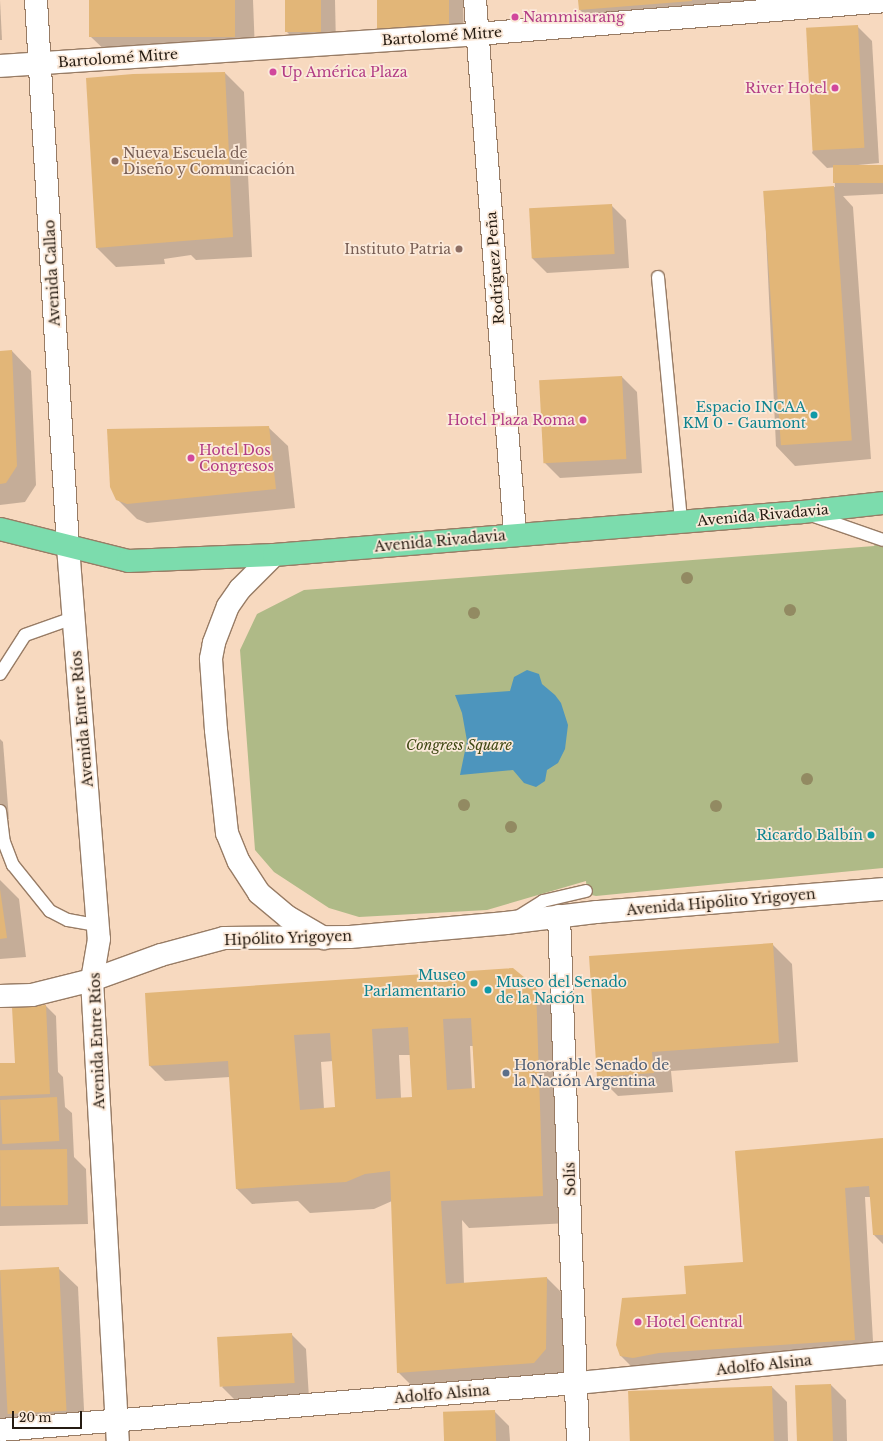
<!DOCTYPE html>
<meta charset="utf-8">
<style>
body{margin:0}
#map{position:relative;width:883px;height:1441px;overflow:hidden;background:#f7d9bf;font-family:"Libre Baskerville",serif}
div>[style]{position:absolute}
.green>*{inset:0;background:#afba87}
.water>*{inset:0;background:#4d95bd}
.shadow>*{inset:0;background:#0003}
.building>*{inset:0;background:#e2b678;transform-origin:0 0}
.roads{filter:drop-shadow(1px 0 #987c65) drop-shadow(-1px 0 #987c65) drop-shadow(0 1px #987c65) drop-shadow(0 -1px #987c65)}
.lane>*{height:12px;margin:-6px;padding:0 6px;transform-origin:6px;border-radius:6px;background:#fff}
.street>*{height:22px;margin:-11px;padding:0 11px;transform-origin:11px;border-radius:11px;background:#fff}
.secondary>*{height:22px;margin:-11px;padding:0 11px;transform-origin:11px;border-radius:11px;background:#fff}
.primary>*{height:22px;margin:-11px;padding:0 11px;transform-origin:11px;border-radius:11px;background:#7cdcad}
.trees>*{width:12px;height:12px;margin:-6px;border-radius:50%;background:#928a62}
.dots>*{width:11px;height:11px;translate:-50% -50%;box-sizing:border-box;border:2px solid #fbe9d9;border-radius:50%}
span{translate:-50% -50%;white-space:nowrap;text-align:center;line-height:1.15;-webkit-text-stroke:3.5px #fbe9d9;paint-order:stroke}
.hotel-label{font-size:14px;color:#b23c85}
.left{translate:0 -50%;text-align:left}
.right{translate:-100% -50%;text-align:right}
.street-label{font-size:14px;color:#251b11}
.education-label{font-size:14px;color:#785e54}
.culture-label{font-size:14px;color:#0d838f}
.park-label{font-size:14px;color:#404915;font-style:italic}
.service-label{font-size:14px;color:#4e5e75}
.scale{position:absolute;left:12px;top:1411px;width:70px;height:18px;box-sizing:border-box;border:2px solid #251b11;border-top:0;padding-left:5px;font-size:12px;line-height:14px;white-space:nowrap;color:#251b11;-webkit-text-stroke:3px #fbe9d9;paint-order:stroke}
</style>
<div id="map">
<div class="green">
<div style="clip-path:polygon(883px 533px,883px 868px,596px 896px,587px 894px,586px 881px,487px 910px,359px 917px,329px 908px,274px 872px,255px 850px,240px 650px,257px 614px,304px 590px,874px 546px)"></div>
</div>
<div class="water">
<div style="clip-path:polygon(527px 670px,539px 674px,542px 684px,555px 695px,561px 703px,568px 725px,565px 749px,558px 763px,547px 770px,545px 781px,536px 787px,524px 783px,513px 770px,460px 775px,467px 741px,462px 713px,455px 695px,510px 691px,514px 677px)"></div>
</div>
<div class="shadow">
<div style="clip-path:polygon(0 0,2px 40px,0 40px)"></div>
<div style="clip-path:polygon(90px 0,253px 0,255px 52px,111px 56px,91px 37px)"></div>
<div style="clip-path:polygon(286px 0,335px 0,336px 46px,302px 47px,287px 32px)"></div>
<div style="clip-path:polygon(378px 0,463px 0,464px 43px,393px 44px,378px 29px)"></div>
<div style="clip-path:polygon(579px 0,883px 0,595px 25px,580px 10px)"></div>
<div style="clip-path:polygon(857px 26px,872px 41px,879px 163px,827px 168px,812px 153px)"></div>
<div style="clip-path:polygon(225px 73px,244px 92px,252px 257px,196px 260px,191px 255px,164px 259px,165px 264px,116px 267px,97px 248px)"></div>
<div style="clip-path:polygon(883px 166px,883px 194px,843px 196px,853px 207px,871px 459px,795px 466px,776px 446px,764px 192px,835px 187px,834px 170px)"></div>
<div style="clip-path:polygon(611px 205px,626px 220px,629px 268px,547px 273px,532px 258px)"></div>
<div style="clip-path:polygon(12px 351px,31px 371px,36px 485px,25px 502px,0 505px,0 352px)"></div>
<div style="clip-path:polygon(622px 377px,637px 392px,642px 473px,560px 478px,545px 463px)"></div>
<div style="clip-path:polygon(268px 427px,288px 446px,295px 508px,147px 523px,137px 519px,117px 499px)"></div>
<div style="clip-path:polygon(0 739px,3px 742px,9px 819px,0 819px)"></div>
<div style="clip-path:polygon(0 880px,19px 899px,26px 957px,0 959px)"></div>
<div style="clip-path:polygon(772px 944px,792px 964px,798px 1062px,671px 1071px,673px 1092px,618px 1096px,598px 1076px)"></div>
<div style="clip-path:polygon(evenodd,535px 988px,562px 1015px,570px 1223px,469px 1228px,462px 1220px,464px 1284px,547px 1278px,566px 1297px,566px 1368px,554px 1382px,418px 1392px,398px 1372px,392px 1201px,374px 1209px,310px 1213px,298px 1201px,252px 1204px,237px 1189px,230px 1077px,165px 1081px,150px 1066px,146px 994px,535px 988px,470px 1046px,473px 1046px,476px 1089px,472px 1089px,470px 1046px,535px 988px,399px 1055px,410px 1055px,413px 1098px,401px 1098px,399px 1055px,535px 988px,333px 1061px,336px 1108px,324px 1109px,321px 1062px,333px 1061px)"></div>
<div style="clip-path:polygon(46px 1006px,56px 1016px,58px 1072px,63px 1077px,65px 1107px,72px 1113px,74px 1157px,86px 1169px,88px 1224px,0 1226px,0 1064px,17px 1064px)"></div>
<div style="clip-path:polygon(883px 1139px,883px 1244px,874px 1235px,871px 1197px,865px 1197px,874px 1359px,643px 1368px,631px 1366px,621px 1356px,687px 1295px,744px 1263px,736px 1152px)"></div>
<div style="clip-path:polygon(58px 1268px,78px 1287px,85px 1430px,0 1434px,0 1271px)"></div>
<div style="clip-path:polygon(291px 1334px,306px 1349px,309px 1398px,237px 1402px,222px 1387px)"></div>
<div style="clip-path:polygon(831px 1385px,846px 1400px,847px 1441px,797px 1441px)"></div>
<div style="clip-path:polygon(772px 1387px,787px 1402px,788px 1441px,630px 1441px)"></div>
<div style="clip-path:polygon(494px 1411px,509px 1426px,510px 1441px,445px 1441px)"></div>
</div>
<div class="building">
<div style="left:89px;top:0;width:146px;height:37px"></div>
<div style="left:285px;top:0;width:36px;height:32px"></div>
<div style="left:377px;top:0;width:72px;height:29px"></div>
<div style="clip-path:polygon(578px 0,692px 0,692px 1px,579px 10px)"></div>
<div style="left:858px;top:25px;width:123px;height:52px;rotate:87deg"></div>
<div style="clip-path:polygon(225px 72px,233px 237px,96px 248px,86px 78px,133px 74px)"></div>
<div style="left:883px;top:165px;width:18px;height:50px;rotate:90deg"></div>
<div style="left:834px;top:186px;width:255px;height:71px;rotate:86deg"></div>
<div style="left:612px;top:204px;width:50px;height:83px;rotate:87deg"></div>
<div style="clip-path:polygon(12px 350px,17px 466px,6px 483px,0 484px,0 351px)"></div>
<div style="left:622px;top:376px;width:83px;height:83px;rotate:87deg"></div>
<div style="clip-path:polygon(269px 426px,276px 489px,127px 504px,116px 500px,110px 487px,107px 429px)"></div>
<div style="clip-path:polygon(0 889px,7px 938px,0 939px)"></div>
<div style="clip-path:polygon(773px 943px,779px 1043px,652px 1052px,654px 1073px,597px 1077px,589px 956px)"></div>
<div style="clip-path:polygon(evenodd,513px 968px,536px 987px,543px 1196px,441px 1201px,446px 1284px,547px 1277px,546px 1349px,534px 1363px,397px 1373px,390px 1171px,365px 1174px,346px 1182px,236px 1189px,228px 1061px,149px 1066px,145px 993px,513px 968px,471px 1018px,475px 1088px,447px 1090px,443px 1019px,471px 1018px,513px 968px,408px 1027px,412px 1097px,376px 1099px,372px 1029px,408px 1027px,513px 968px,330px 1033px,335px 1107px,300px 1110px,294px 1035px,330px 1033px)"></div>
<div style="clip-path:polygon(46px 1005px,50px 1094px,0 1096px,0 1063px,15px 1063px,12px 1007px)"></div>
<div style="left:57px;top:1097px;width:44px;height:57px;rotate:87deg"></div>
<div style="clip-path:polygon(883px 1138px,883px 1235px,873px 1235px,869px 1186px,845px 1188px,855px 1340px,659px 1353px,633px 1358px,620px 1356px,616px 1345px,622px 1298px,686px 1294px,684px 1266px,743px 1262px,735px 1151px)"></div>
<div style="left:67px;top:1149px;width:56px;height:67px;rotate:89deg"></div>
<div style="left:59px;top:1267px;width:144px;height:59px;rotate:87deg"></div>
<div style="left:292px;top:1333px;width:50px;height:75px;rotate:87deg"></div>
<div style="left:831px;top:1384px;width:57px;height:36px;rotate:88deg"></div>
<div style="left:772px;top:1386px;width:55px;height:144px;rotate:88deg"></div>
<div style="left:495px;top:1410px;width:31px;height:52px;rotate:88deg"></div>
</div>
<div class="roads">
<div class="lane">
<div style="left:658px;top:277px;width:246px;rotate:84.6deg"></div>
<div style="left:811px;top:515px;width:76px;rotate:19.1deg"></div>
<div style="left:0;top:674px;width:46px;rotate:-57.3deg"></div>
<div style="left:25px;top:635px;width:51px;rotate:-19.5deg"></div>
<div style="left:0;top:811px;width:31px;rotate:83deg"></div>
<div style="left:4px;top:842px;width:25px;rotate:69deg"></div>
<div style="left:13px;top:865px;width:59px;rotate:51.2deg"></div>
<div style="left:50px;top:911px;width:20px;rotate:27deg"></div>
<div style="left:68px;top:920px;width:29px;rotate:10deg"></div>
<div style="left:516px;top:918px;width:32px;rotate:-32deg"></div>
<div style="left:543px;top:901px;width:44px;rotate:-13.1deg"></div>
</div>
<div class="street">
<div style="left:475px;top:0;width:536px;rotate:85.72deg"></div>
<div style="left:0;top:66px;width:478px;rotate:-3.8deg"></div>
<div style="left:477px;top:34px;width:407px;rotate:-4.6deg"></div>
<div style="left:559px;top:916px;width:525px;rotate:87.93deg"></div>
<div style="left:0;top:996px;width:32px;rotate:-2deg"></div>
<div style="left:32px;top:995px;width:62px;rotate:-14deg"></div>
<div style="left:0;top:1430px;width:579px;rotate:-4.66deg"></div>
<div style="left:577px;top:1383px;width:307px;rotate:-5.6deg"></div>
</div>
<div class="secondary">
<div style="left:36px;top:0;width:548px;rotate:86.65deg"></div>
<div style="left:68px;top:547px;width:393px;rotate:85.5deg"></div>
<div style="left:99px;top:939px;width:42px;rotate:99.7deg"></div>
<div style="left:92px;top:980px;width:462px;rotate:86.8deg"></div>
<div style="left:274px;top:555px;width:48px;rotate:135deg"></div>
<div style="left:240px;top:589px;width:21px;rotate:125deg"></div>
<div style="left:228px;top:606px;width:40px;rotate:111deg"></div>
<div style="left:214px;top:643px;width:16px;rotate:101deg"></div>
<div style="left:211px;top:659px;width:71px;rotate:86deg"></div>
<div style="left:216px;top:730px;width:104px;rotate:83.9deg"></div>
<div style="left:227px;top:833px;width:31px;rotate:68deg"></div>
<div style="left:239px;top:862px;width:37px;rotate:57deg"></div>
<div style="left:259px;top:893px;width:38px;rotate:40deg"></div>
<div style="left:288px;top:917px;width:42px;rotate:30.3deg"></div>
<div style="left:92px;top:980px;width:73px;rotate:-19.9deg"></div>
<div style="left:161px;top:955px;width:65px;rotate:-15.1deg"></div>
<div style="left:224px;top:938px;width:126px;rotate:-0.5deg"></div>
<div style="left:350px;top:937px;width:157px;rotate:-5.1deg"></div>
<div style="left:506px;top:923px;width:92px;rotate:-6.9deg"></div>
<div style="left:597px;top:912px;width:287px;rotate:-4.6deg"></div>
</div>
<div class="primary">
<div style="left:0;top:529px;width:132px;rotate:14deg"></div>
<div style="left:128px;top:561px;width:146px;rotate:-2.4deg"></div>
<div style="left:274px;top:555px;width:530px;rotate:-4.66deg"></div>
<div style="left:802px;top:512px;width:81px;rotate:-6.3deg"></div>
</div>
</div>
<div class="trees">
<div style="left:687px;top:578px"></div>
<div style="left:790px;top:610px"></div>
<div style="left:474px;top:613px"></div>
<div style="left:807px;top:779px"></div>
<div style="left:464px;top:805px"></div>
<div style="left:716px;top:806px"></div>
<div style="left:511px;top:827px"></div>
</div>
<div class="dots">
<div style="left:515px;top:17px;background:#d1479c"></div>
<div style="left:273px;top:72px;background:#d1479c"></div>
<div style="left:835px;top:88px;background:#d1479c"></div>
<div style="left:115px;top:161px;background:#8d6e63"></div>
<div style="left:459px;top:249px;background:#8d6e63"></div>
<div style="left:814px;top:415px;background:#0f9aa8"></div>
<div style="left:583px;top:420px;background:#d1479c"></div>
<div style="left:191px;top:458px;background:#d1479c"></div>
<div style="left:871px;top:835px;background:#0f9aa8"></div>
<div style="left:474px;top:983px;background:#0f9aa8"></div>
<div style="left:488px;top:990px;background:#0f9aa8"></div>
<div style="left:506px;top:1073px;background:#5c6f8a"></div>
<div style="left:638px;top:1322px;background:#d1479c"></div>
</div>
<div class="hotel-label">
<span class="left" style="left:523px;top:17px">Nammisarang</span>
<span class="left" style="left:281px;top:72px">Up América Plaza</span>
<span class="right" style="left:827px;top:88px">River Hotel</span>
<span class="right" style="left:575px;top:420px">Hotel Plaza Roma</span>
<span class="left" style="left:199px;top:458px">Hotel Dos<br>Congresos</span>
<span class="left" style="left:646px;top:1322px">Hotel Central</span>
</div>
<div class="street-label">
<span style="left:442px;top:36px;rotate:-4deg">Bartolomé Mitre</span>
<span style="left:118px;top:58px;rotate:-4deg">Bartolomé Mitre</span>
<span style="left:495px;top:268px;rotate:-94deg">Rodríguez Peña</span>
<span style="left:52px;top:273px;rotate:-93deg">Avenida Callao</span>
<span style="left:763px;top:515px;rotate:-5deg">Avenida Rivadavia</span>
<span style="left:440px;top:541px;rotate:-5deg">Avenida Rivadavia</span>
<span style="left:82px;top:719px;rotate:-95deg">Avenida Entre Ríos</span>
<span style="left:721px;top:902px;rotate:-5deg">Avenida Hipólito Yrigoyen</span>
<span style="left:288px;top:938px;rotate:-2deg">Hipólito Yrigoyen</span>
<span style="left:97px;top:1041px;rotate:-92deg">Avenida Entre Ríos</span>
<span style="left:570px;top:1179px;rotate:-92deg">Solís</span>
<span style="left:764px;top:1365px;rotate:-6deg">Adolfo Alsina</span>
<span style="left:442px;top:1394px;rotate:-5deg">Adolfo Alsina</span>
</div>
<div class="education-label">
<span class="left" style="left:123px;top:161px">Nueva Escuela de<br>Diseño y Comunicación</span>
<span class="right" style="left:451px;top:249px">Instituto Patria</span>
</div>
<div class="culture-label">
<span class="right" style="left:806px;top:415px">Espacio INCAA<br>KM 0 - Gaumont</span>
<span class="right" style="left:863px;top:835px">Ricardo Balbín</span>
<span class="right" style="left:466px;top:983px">Museo<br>Parlamentario</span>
<span class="left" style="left:496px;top:990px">Museo del Senado<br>de la Nación</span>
</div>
<div class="park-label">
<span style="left:459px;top:745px">Congress Square</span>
</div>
<div class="service-label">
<span class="left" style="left:514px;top:1073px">Honorable Senado de<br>la Nación Argentina</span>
</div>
<div class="scale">20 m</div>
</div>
